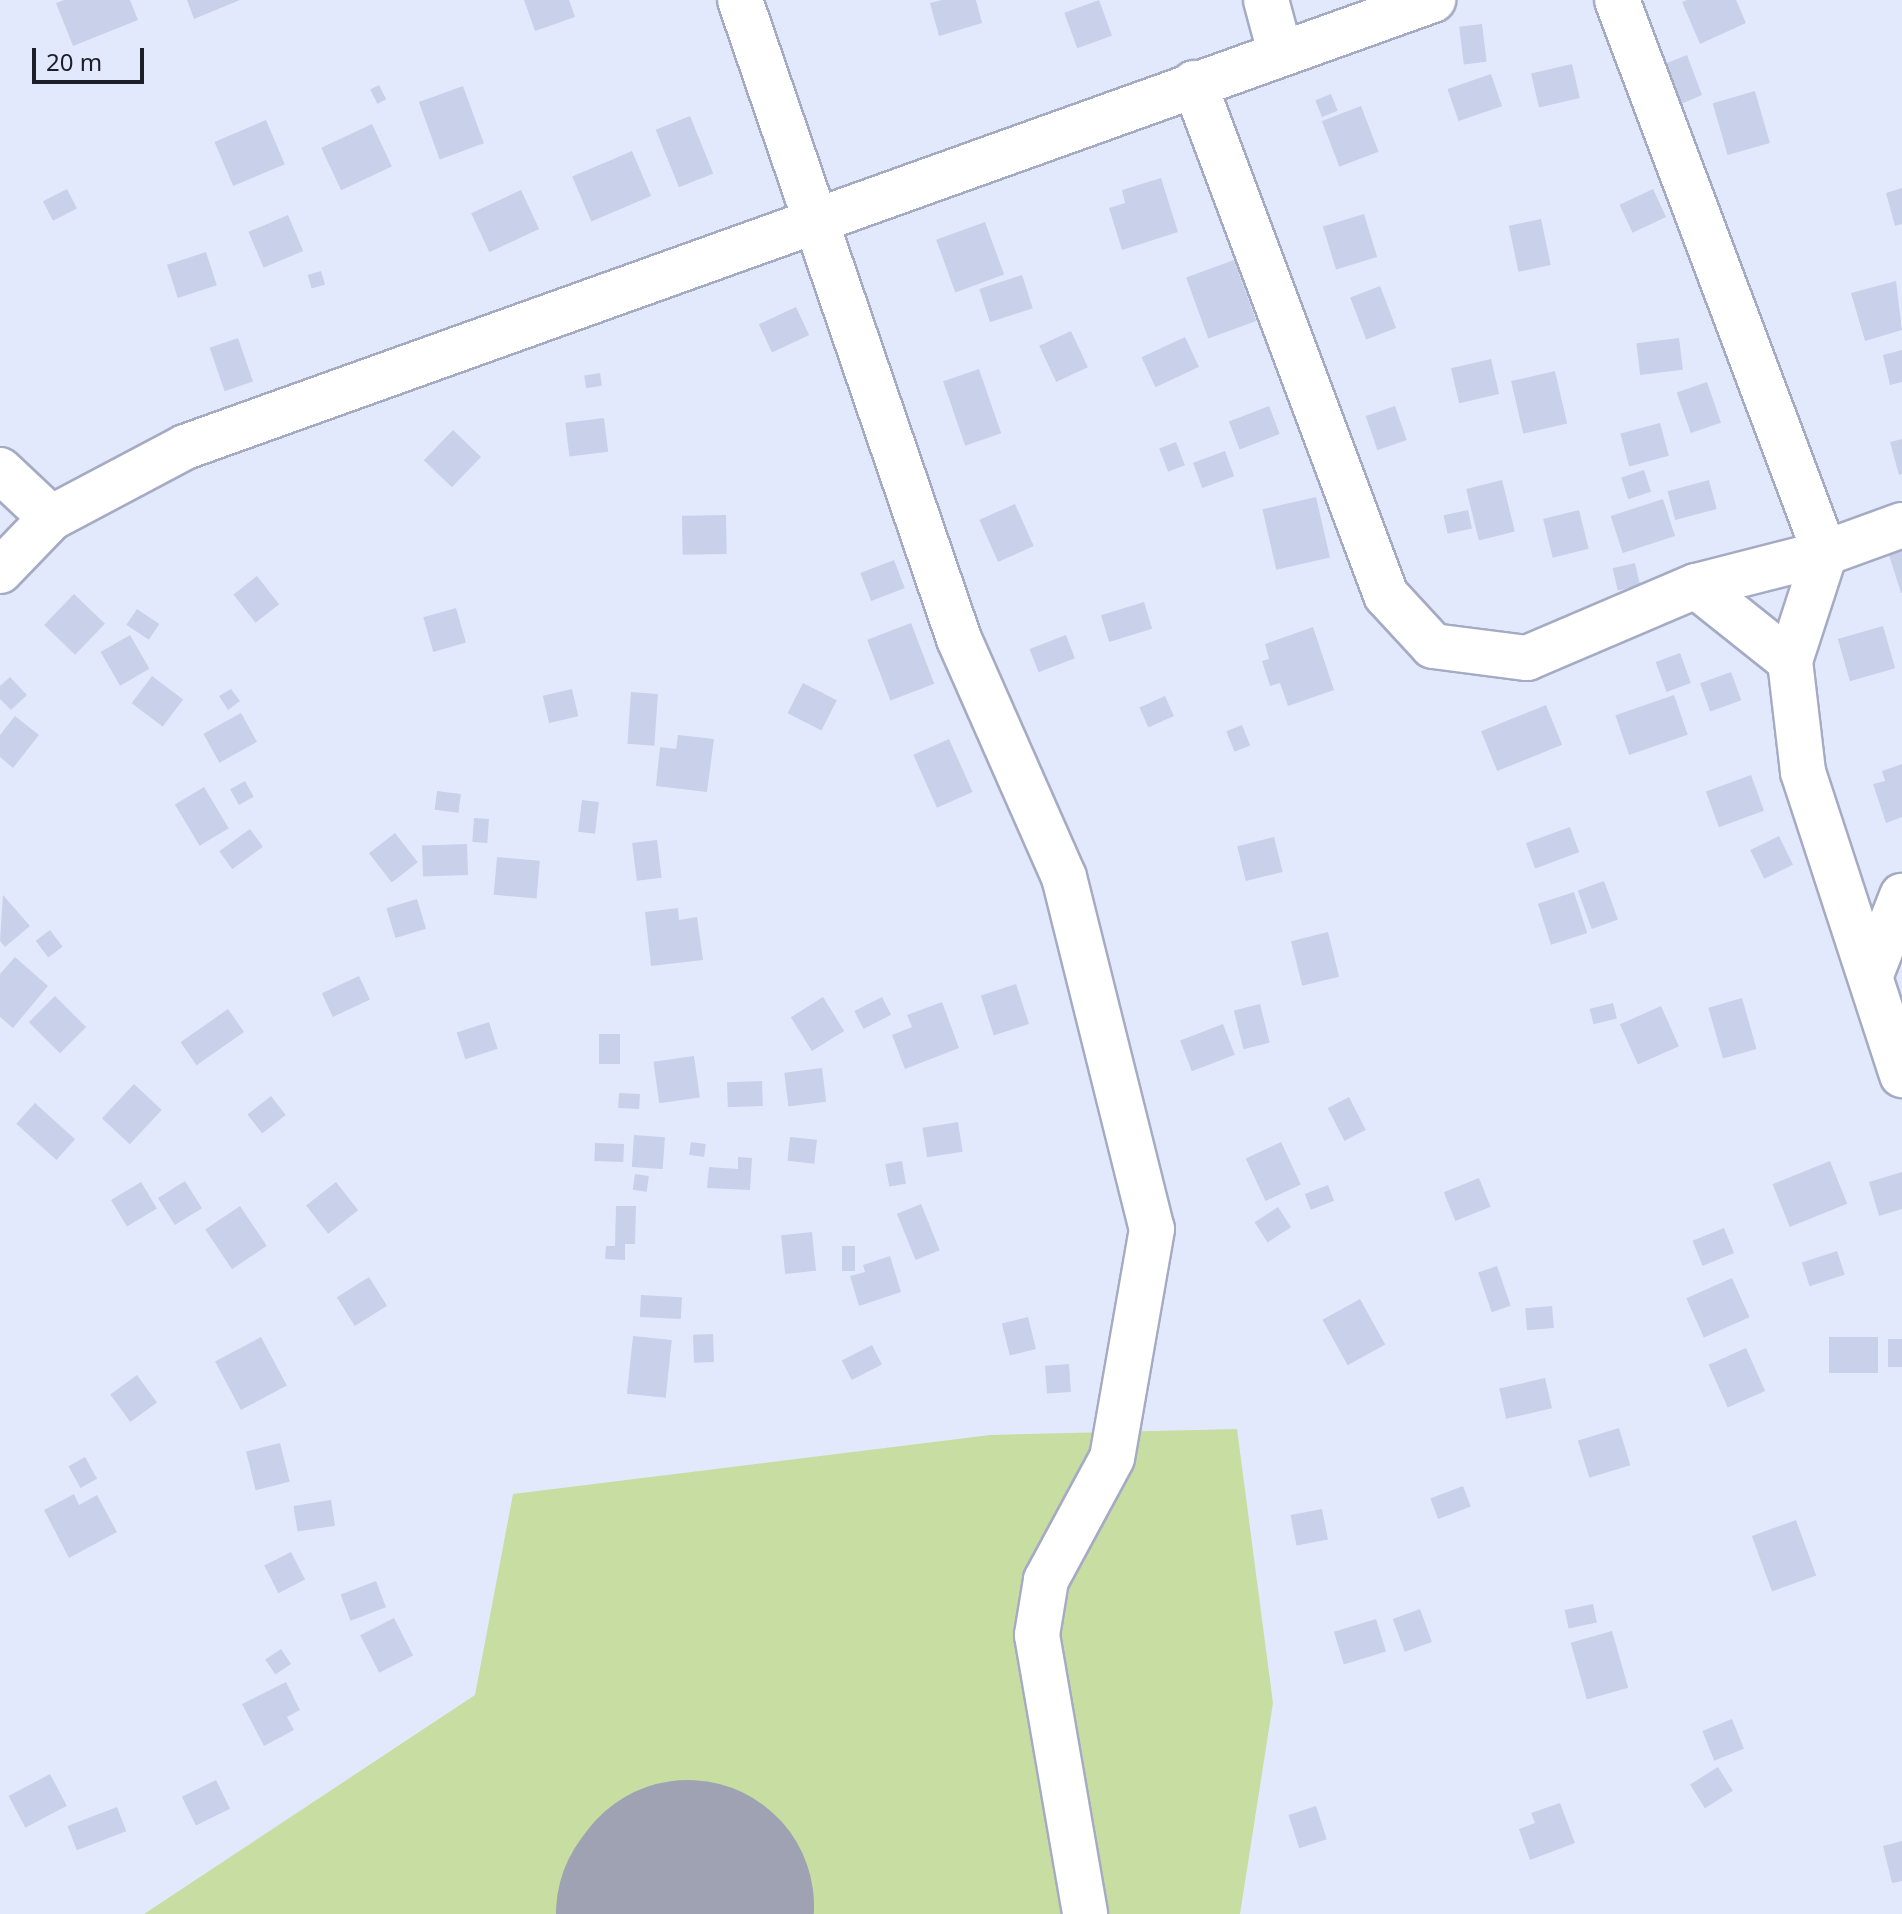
<!DOCTYPE html>
<style>
body{margin:0}
#map{position:relative;width:1902px;height:1914px;overflow:hidden;background:#e3e9fd;font-family:"Noto Sans",sans-serif}
div>[style]{position:absolute}
.green>*{inset:0;background:#c7dda2}
.runway>*{height:252px;margin:-126px;padding:0 126px;transform-origin:126px;border-radius:126px;background:#9ea2b3}
.building>*{inset:0;background:#c9d0e9;transform-origin:0 0}
.roads{filter:drop-shadow(2px 0 #a5abc3) drop-shadow(-2px 0 #a5abc3) drop-shadow(0 2px #a5abc3) drop-shadow(0 -2px #a5abc3)}
.minor>*{height:44px;margin:-22px;padding:0 22px;transform-origin:22px;border-radius:22px;background:#fff}
span{translate:-50% -50%;white-space:nowrap;text-align:center;line-height:1.15;-webkit-text-stroke:6px #e3e9fd;paint-order:stroke}
.scale{position:absolute;left:32px;top:48px;width:112px;height:36px;box-sizing:border-box;border:4px solid #1d1f28;border-top:0;padding-left:10px;font-size:24px;line-height:28px;white-space:nowrap;color:#1d1f28;-webkit-text-stroke:6px #e3e9fd;paint-order:stroke}
</style>
<div id="map">
<div class="green">
<div style="clip-path:polygon(1237px 1429px,1273px 1703px,1240px 1914px,144px 1914px,475px 1695px,513px 1494px,990px 1435px)"></div>
</div>
<div class="runway">
<div style="left:682px;top:1914px;width:10px;rotate:-53deg"></div>
</div>
<div class="building">
<div style="clip-path:polygon(64px 0,130px 0,138px 20px,73px 46px,56px 3px)"></div>
<div style="clip-path:polygon(187px 0,240px 0,194px 19px)"></div>
<div style="clip-path:polygon(524px 0,569px 0,575px 17px,535px 31px)"></div>
<div style="clip-path:polygon(942px 0,976px 0,982px 23px,939px 36px,930px 3px)"></div>
<div style="left:1099px;top:0;width:38px;height:37px;rotate:70deg"></div>
<div style="clip-path:polygon(1687px 0,1736px 0,1746px 23px,1700px 44px,1682px 2px)"></div>
<div style="left:1482px;top:24px;width:38px;height:23px;rotate:83deg"></div>
<div style="clip-path:polygon(1687px 55px,1702px 95px,1681px 104px,1672px 83px,1664px 87px,1657px 67px)"></div>
<div style="left:1572px;top:64px;width:35px;height:42px;rotate:77deg"></div>
<div style="left:1491px;top:74px;width:34px;height:46px;rotate:71deg"></div>
<div style="left:379px;top:85px;width:16px;height:10px;rotate:63deg"></div>
<div style="left:463px;top:86px;width:61px;height:47px;rotate:70deg"></div>
<div style="left:1755px;top:91px;width:54px;height:44px;rotate:74deg"></div>
<div style="left:1331px;top:94px;width:18px;height:17px;rotate:68deg"></div>
<div style="left:1361px;top:106px;width:49px;height:42px;rotate:69deg"></div>
<div style="left:690px;top:116px;width:62px;height:37px;rotate:68deg"></div>
<div style="left:266px;top:120px;width:48px;height:56px;rotate:67deg"></div>
<div style="left:372px;top:124px;width:47px;height:56px;rotate:65deg"></div>
<div style="left:632px;top:151px;width:49px;height:65px;rotate:67deg"></div>
<div style="clip-path:polygon(1161px 178px,1178px 232px,1122px 250px,1109px 208px,1125px 203px,1122px 190px)"></div>
<div style="clip-path:polygon(1902px 188px,1902px 224px,1895px 226px,1886px 193px)"></div>
<div style="left:67px;top:189px;width:22px;height:27px;rotate:63deg"></div>
<div style="left:1653px;top:189px;width:31px;height:37px;rotate:65deg"></div>
<div style="left:521px;top:190px;width:43px;height:55px;rotate:65deg"></div>
<div style="left:1364px;top:214px;width:45px;height:43px;rotate:73deg"></div>
<div style="left:288px;top:215px;width:39px;height:43px;rotate:67deg"></div>
<div style="left:1541px;top:219px;width:47px;height:33px;rotate:78deg"></div>
<div style="left:985px;top:222px;width:56px;height:52px;rotate:70deg"></div>
<div style="left:206px;top:252px;width:35px;height:41px;rotate:72deg"></div>
<div style="left:1234px;top:260px;width:65px;height:51px;rotate:70deg"></div>
<div style="left:321px;top:271px;width:14px;height:14px;rotate:73deg"></div>
<div style="left:1022px;top:275px;width:35px;height:45px;rotate:72deg"></div>
<div style="clip-path:polygon(1896px 281px,1902px 330px,1865px 341px,1851px 293px)"></div>
<div style="left:1380px;top:286px;width:45px;height:32px;rotate:69deg"></div>
<div style="left:796px;top:307px;width:31px;height:41px;rotate:65deg"></div>
<div style="left:1071px;top:331px;width:40px;height:35px;rotate:65deg"></div>
<div style="left:1185px;top:337px;width:33px;height:48px;rotate:65deg"></div>
<div style="left:238px;top:338px;width:46px;height:30px;rotate:71deg"></div>
<div style="left:1679px;top:338px;width:32px;height:43px;rotate:83deg"></div>
<div style="clip-path:polygon(1902px 350px,1902px 382px,1890px 385px,1883px 355px)"></div>
<div style="left:1491px;top:359px;width:36px;height:41px;rotate:77deg"></div>
<div style="left:979px;top:369px;width:68px;height:38px;rotate:71deg"></div>
<div style="left:1555px;top:371px;width:54px;height:45px;rotate:77deg"></div>
<div style="left:600px;top:373px;width:13px;height:16px;rotate:81deg"></div>
<div style="left:1707px;top:382px;width:43px;height:32px;rotate:71deg"></div>
<div style="left:1269px;top:406px;width:30px;height:43px;rotate:69deg"></div>
<div style="left:1395px;top:406px;width:36px;height:31px;rotate:71deg"></div>
<div style="left:604px;top:418px;width:34px;height:39px;rotate:83deg"></div>
<div style="left:1660px;top:423px;width:34px;height:41px;rotate:75deg"></div>
<div style="left:453px;top:430px;width:39px;height:42px;rotate:44deg"></div>
<div style="clip-path:polygon(1902px 439px,1902px 474px,1899px 475px,1890px 442px)"></div>
<div style="left:1176px;top:442px;width:25px;height:18px;rotate:69deg"></div>
<div style="left:1225px;top:451px;width:27px;height:34px;rotate:70deg"></div>
<div style="left:1644px;top:470px;width:23px;height:24px;rotate:72deg"></div>
<div style="left:1502px;top:480px;width:53px;height:37px;rotate:76deg"></div>
<div style="left:1709px;top:480px;width:30px;height:43px;rotate:75deg"></div>
<div style="left:1316px;top:497px;width:62px;height:55px;rotate:77deg"></div>
<div style="left:1663px;top:499px;width:39px;height:55px;rotate:72deg"></div>
<div style="left:1015px;top:504px;width:46px;height:39px;rotate:66deg"></div>
<div style="left:1468px;top:510px;width:19px;height:25px;rotate:78deg"></div>
<div style="left:1579px;top:510px;width:40px;height:37px;rotate:76deg"></div>
<div style="left:726px;top:515px;width:39px;height:44px;rotate:89deg"></div>
<div style="clip-path:polygon(1902px 551px,1902px 593px,1901px 593px,1889px 555px)"></div>
<div style="left:894px;top:560px;width:30px;height:36px;rotate:69deg"></div>
<div style="left:1635px;top:563px;width:23px;height:23px;rotate:77deg"></div>
<div style="left:257px;top:576px;width:36px;height:30px;rotate:52deg"></div>
<div style="left:74px;top:594px;width:43px;height:43px;rotate:44deg"></div>
<div style="left:1144px;top:602px;width:28px;height:45px;rotate:73deg"></div>
<div style="left:456px;top:608px;width:36px;height:34px;rotate:74deg"></div>
<div style="left:137px;top:609px;width:27px;height:19px;rotate:34deg"></div>
<div style="left:911px;top:623px;width:65px;height:47px;rotate:69deg"></div>
<div style="left:1883px;top:626px;width:44px;height:47px;rotate:74deg"></div>
<div style="clip-path:polygon(1313px 627px,1334px 690px,1288px 706px,1280px 683px,1270px 686px,1262px 661px,1269px 659px,1265px 644px)"></div>
<div style="left:130px;top:635px;width:39px;height:34px;rotate:60deg"></div>
<div style="left:1066px;top:635px;width:25px;height:39px;rotate:69deg"></div>
<div style="left:1680px;top:653px;width:32px;height:26px;rotate:70deg"></div>
<div style="left:1731px;top:672px;width:30px;height:33px;rotate:70deg"></div>
<div style="left:152px;top:676px;width:39px;height:34px;rotate:37deg"></div>
<div style="clip-path:polygon(10px 677px,27px 695px,11px 710px,0 699px,0 686px)"></div>
<div style="left:803px;top:683px;width:38px;height:34px;rotate:27deg"></div>
<div style="clip-path:polygon(231px 689px,240px 701px,228px 710px,219px 696px)"></div>
<div style="left:572px;top:689px;width:28px;height:30px;rotate:77deg"></div>
<div style="left:631px;top:692px;width:27px;height:52px;rotate:4deg"></div>
<div style="left:1674px;top:695px;width:42px;height:62px;rotate:71deg"></div>
<div style="left:1165px;top:696px;width:22px;height:28px;rotate:66deg"></div>
<div style="left:1546px;top:705px;width:43px;height:70px;rotate:68deg"></div>
<div style="left:241px;top:713px;width:33px;height:43px;rotate:61deg"></div>
<div style="clip-path:polygon(15px 716px,39px 735px,13px 768px,0 757px,0 735px)"></div>
<div style="left:1242px;top:725px;width:22px;height:17px;rotate:68deg"></div>
<div style="clip-path:polygon(678px 735px,714px 739px,707px 792px,656px 786px,660px 747px,676px 749px)"></div>
<div style="left:949px;top:739px;width:58px;height:39px;rotate:66deg"></div>
<div style="clip-path:polygon(1902px 764px,1902px 817px,1886px 823px,1873px 784px,1885px 781px,1882px 771px)"></div>
<div style="left:1751px;top:775px;width:38px;height:48px;rotate:70deg"></div>
<div style="left:245px;top:781px;width:18px;height:17px;rotate:61deg"></div>
<div style="left:204px;top:787px;width:48px;height:34px;rotate:59deg"></div>
<div style="left:437px;top:791px;width:24px;height:19px;rotate:7deg"></div>
<div style="left:582px;top:800px;width:17px;height:32px;rotate:7deg"></div>
<div style="left:474px;top:818px;width:15px;height:24px;rotate:4deg"></div>
<div style="left:1570px;top:827px;width:27px;height:47px;rotate:70deg"></div>
<div style="left:250px;top:829px;width:22px;height:38px;rotate:54deg"></div>
<div style="left:395px;top:833px;width:37px;height:33px;rotate:52deg"></div>
<div style="left:1779px;top:836px;width:32px;height:32px;rotate:64deg"></div>
<div style="left:1274px;top:837px;width:36px;height:38px;rotate:76deg"></div>
<div style="left:657px;top:840px;width:38px;height:25px;rotate:83deg"></div>
<div style="left:467px;top:844px;width:31px;height:45px;rotate:88deg"></div>
<div style="left:497px;top:857px;width:43px;height:38px;rotate:5deg"></div>
<div style="left:1604px;top:881px;width:41px;height:28px;rotate:70deg"></div>
<div style="left:1574px;top:892px;width:43px;height:38px;rotate:72deg"></div>
<div style="clip-path:polygon(3px 895px,30px 926px,5px 947px,0 941px)"></div>
<div style="left:417px;top:899px;width:31px;height:32px;rotate:73deg"></div>
<div style="clip-path:polygon(678px 908px,679px 920px,697px 917px,703px 960px,651px 966px,645px 912px)"></div>
<div style="left:50px;top:930px;width:21px;height:18px;rotate:53deg"></div>
<div style="left:1328px;top:932px;width:46px;height:38px;rotate:76deg"></div>
<div style="clip-path:polygon(15px 957px,48px 986px,13px 1028px,0 1017px,0 974px)"></div>
<div style="left:359px;top:976px;width:26px;height:41px;rotate:65deg"></div>
<div style="left:1016px;top:984px;width:42px;height:37px;rotate:72deg"></div>
<div style="left:55px;top:996px;width:44px;height:37px;rotate:45deg"></div>
<div style="left:823px;top:997px;width:40px;height:38px;rotate:58deg"></div>
<div style="left:882px;top:997px;width:20px;height:31px;rotate:63deg"></div>
<div style="left:1742px;top:998px;width:53px;height:35px;rotate:74deg"></div>
<div style="clip-path:polygon(942px 1002px,959px 1048px,905px 1069px,892px 1035px,912px 1027px,907px 1015px)"></div>
<div style="left:1613px;top:1003px;width:16px;height:24px;rotate:76deg"></div>
<div style="left:1260px;top:1004px;width:40px;height:27px;rotate:76deg"></div>
<div style="left:1661px;top:1006px;width:44px;height:45px;rotate:66deg"></div>
<div style="left:228px;top:1009px;width:28px;height:58px;rotate:55deg"></div>
<div style="left:489px;top:1022px;width:28px;height:34px;rotate:72deg"></div>
<div style="left:1223px;top:1024px;width:33px;height:46px;rotate:69deg"></div>
<div style="left:599px;top:1034px;width:21px;height:30px"></div>
<div style="left:694px;top:1056px;width:42px;height:41px;rotate:82deg"></div>
<div style="left:822px;top:1068px;width:34px;height:38px;rotate:83deg"></div>
<div style="left:762px;top:1081px;width:25px;height:35px;rotate:88deg"></div>
<div style="left:134px;top:1084px;width:38px;height:47px;rotate:43deg"></div>
<div style="left:619px;top:1093px;width:21px;height:15px;rotate:3deg"></div>
<div style="left:271px;top:1096px;width:24px;height:30px;rotate:52deg"></div>
<div style="left:1349px;top:1097px;width:37px;height:24px;rotate:63deg"></div>
<div style="left:35px;top:1103px;width:54px;height:28px;rotate:42deg"></div>
<div style="left:958px;top:1122px;width:30px;height:36px;rotate:81deg"></div>
<div style="left:634px;top:1135px;width:31px;height:32px;rotate:4deg"></div>
<div style="left:790px;top:1137px;width:27px;height:24px;rotate:6deg"></div>
<div style="left:691px;top:1142px;width:15px;height:13px;rotate:8deg"></div>
<div style="left:1281px;top:1142px;width:47px;height:39px;rotate:65deg"></div>
<div style="left:595px;top:1143px;width:29px;height:18px;rotate:2deg"></div>
<div style="clip-path:polygon(738px 1157px,752px 1158px,750px 1190px,707px 1188px,709px 1167px,738px 1169px)"></div>
<div style="left:902px;top:1161px;width:23px;height:17px;rotate:80deg"></div>
<div style="left:1830px;top:1161px;width:46px;height:62px;rotate:68deg"></div>
<div style="clip-path:polygon(1902px 1172px,1902px 1209px,1879px 1216px,1869px 1182px)"></div>
<div style="left:635px;top:1174px;width:14px;height:16px;rotate:8deg"></div>
<div style="left:1479px;top:1178px;width:31px;height:38px;rotate:68deg"></div>
<div style="left:185px;top:1181px;width:32px;height:32px;rotate:58deg"></div>
<div style="left:141px;top:1182px;width:31px;height:35px;rotate:59deg"></div>
<div style="left:336px;top:1182px;width:36px;height:38px;rotate:52deg"></div>
<div style="left:1328px;top:1185px;width:17px;height:25px;rotate:69deg"></div>
<div style="left:921px;top:1204px;width:50px;height:26px;rotate:68deg"></div>
<div style="left:240px;top:1206px;width:48px;height:42px;rotate:56deg"></div>
<div style="clip-path:polygon(616px 1206px,636px 1206px,635px 1244px,625px 1244px,625px 1260px,605px 1259px,606px 1246px,615px 1246px)"></div>
<div style="left:1278px;top:1207px;width:24px;height:28px;rotate:57deg"></div>
<div style="left:1724px;top:1228px;width:27px;height:34px;rotate:68deg"></div>
<div style="left:812px;top:1232px;width:39px;height:31px;rotate:84deg"></div>
<div style="left:842px;top:1246px;width:13px;height:25px"></div>
<div style="left:1837px;top:1251px;width:25px;height:37px;rotate:72deg"></div>
<div style="clip-path:polygon(890px 1256px,901px 1292px,859px 1306px,850px 1276px,865px 1272px,863px 1265px)"></div>
<div style="left:1497px;top:1266px;width:42px;height:20px;rotate:71deg"></div>
<div style="left:369px;top:1277px;width:34px;height:38px;rotate:58deg"></div>
<div style="left:1732px;top:1278px;width:43px;height:50px;rotate:66deg"></div>
<div style="left:641px;top:1295px;width:41px;height:22px;rotate:3deg"></div>
<div style="left:1360px;top:1299px;width:52px;height:43px;rotate:61deg"></div>
<div style="left:1552px;top:1306px;width:22px;height:27px;rotate:85deg"></div>
<div style="left:1028px;top:1317px;width:33px;height:27px;rotate:76deg"></div>
<div style="left:713px;top:1334px;width:28px;height:20px;rotate:88deg"></div>
<div style="left:633px;top:1336px;width:39px;height:58px;rotate:6deg"></div>
<div style="left:261px;top:1337px;width:55px;height:52px;rotate:62deg"></div>
<div style="left:1829px;top:1337px;width:49px;height:36px"></div>
<div style="left:1888px;top:1339px;width:14px;height:28px"></div>
<div style="left:872px;top:1345px;width:22px;height:34px;rotate:63deg"></div>
<div style="left:1746px;top:1348px;width:47px;height:41px;rotate:66deg"></div>
<div style="left:1069px;top:1364px;width:28px;height:24px;rotate:86deg"></div>
<div style="left:137px;top:1375px;width:34px;height:33px;rotate:54deg"></div>
<div style="left:1545px;top:1378px;width:31px;height:47px;rotate:77deg"></div>
<div style="left:1619px;top:1428px;width:39px;height:43px;rotate:73deg"></div>
<div style="left:280px;top:1443px;width:40px;height:35px;rotate:76deg"></div>
<div style="left:85px;top:1457px;width:25px;height:19px;rotate:61deg"></div>
<div style="left:1463px;top:1486px;width:22px;height:35px;rotate:69deg"></div>
<div style="clip-path:polygon(74px 1494px,79px 1505px,97px 1495px,117px 1532px,69px 1558px,44px 1510px)"></div>
<div style="left:331px;top:1500px;width:26px;height:38px;rotate:81deg"></div>
<div style="left:1322px;top:1509px;width:31px;height:32px;rotate:79deg"></div>
<div style="left:1796px;top:1520px;width:59px;height:47px;rotate:70deg"></div>
<div style="left:291px;top:1552px;width:31px;height:30px;rotate:63deg"></div>
<div style="left:376px;top:1581px;width:28px;height:38px;rotate:69deg"></div>
<div style="left:1593px;top:1604px;width:19px;height:29px;rotate:78deg"></div>
<div style="left:1420px;top:1609px;width:35px;height:29px;rotate:70deg"></div>
<div style="left:394px;top:1618px;width:42px;height:38px;rotate:63deg"></div>
<div style="left:1376px;top:1619px;width:34px;height:44px;rotate:73deg"></div>
<div style="left:1612px;top:1631px;width:59px;height:43px;rotate:74deg"></div>
<div style="left:281px;top:1649px;width:18px;height:19px;rotate:56deg"></div>
<div style="clip-path:polygon(286px 1682px,300px 1710px,287px 1717px,294px 1730px,264px 1746px,242px 1704px)"></div>
<div style="left:1732px;top:1719px;width:32px;height:32px;rotate:68deg"></div>
<div style="left:1718px;top:1767px;width:28px;height:33px;rotate:58deg"></div>
<div style="left:50px;top:1774px;width:36px;height:47px;rotate:62deg"></div>
<div style="left:216px;top:1780px;width:32px;height:38px;rotate:64deg"></div>
<div style="clip-path:polygon(1560px 1803px,1575px 1843px,1530px 1860px,1519px 1829px,1535px 1823px,1531px 1813px)"></div>
<div style="left:1316px;top:1806px;width:35px;height:29px;rotate:72deg"></div>
<div style="left:117px;top:1807px;width:26px;height:53px;rotate:69deg"></div>
<div style="clip-path:polygon(1902px 1841px,1902px 1881px,1892px 1883px,1883px 1846px)"></div>
</div>
<div class="roads">
<div class="minor">
<div style="left:740px;top:0;width:675px;rotate:71.08deg"></div>
<div style="left:959px;top:639px;width:260px;rotate:66.2deg"></div>
<div style="left:1064px;top:877px;width:363px;rotate:76deg"></div>
<div style="left:1152px;top:1229px;width:232px;rotate:99.9deg"></div>
<div style="left:1112px;top:1458px;width:139px;rotate:118.4deg"></div>
<div style="left:1046px;top:1580px;width:56px;rotate:99.3deg"></div>
<div style="left:1037px;top:1635px;width:283px;rotate:80.2deg"></div>
<div style="left:1266px;top:0;width:54px;rotate:74.9deg"></div>
<div style="left:1617px;top:0;width:591px;rotate:69.39deg"></div>
<div style="left:1825px;top:553px;width:114px;rotate:108deg"></div>
<div style="left:1194px;top:83px;width:547px;rotate:69.44deg"></div>
<div style="left:1386px;top:595px;width:69px;rotate:47.3deg"></div>
<div style="left:1433px;top:646px;width:95px;rotate:7.3deg"></div>
<div style="left:1527px;top:658px;width:184px;rotate:-23.1deg"></div>
<div style="left:1696px;top:586px;width:133px;rotate:-14.3deg"></div>
<div style="left:1825px;top:553px;width:82px;rotate:-20deg"></div>
<div style="left:0;top:470px;width:70px;rotate:43.3deg"></div>
<div style="left:0;top:571px;width:74px;rotate:-46.1deg"></div>
<div style="left:51px;top:518px;width:152px;rotate:-27.9deg"></div>
<div style="left:185px;top:447px;width:1326px;rotate:-19.71deg"></div>
<div style="left:1696px;top:586px;width:120px;rotate:38.6deg"></div>
<div style="left:1790px;top:661px;width:112px;rotate:83.3deg"></div>
<div style="left:1803px;top:772px;width:319px;rotate:71.9deg"></div>
<div style="left:1872px;top:972px;width:82px;rotate:-68.5deg"></div>
</div>
</div>
<div class="scale">20 m</div>
</div>
